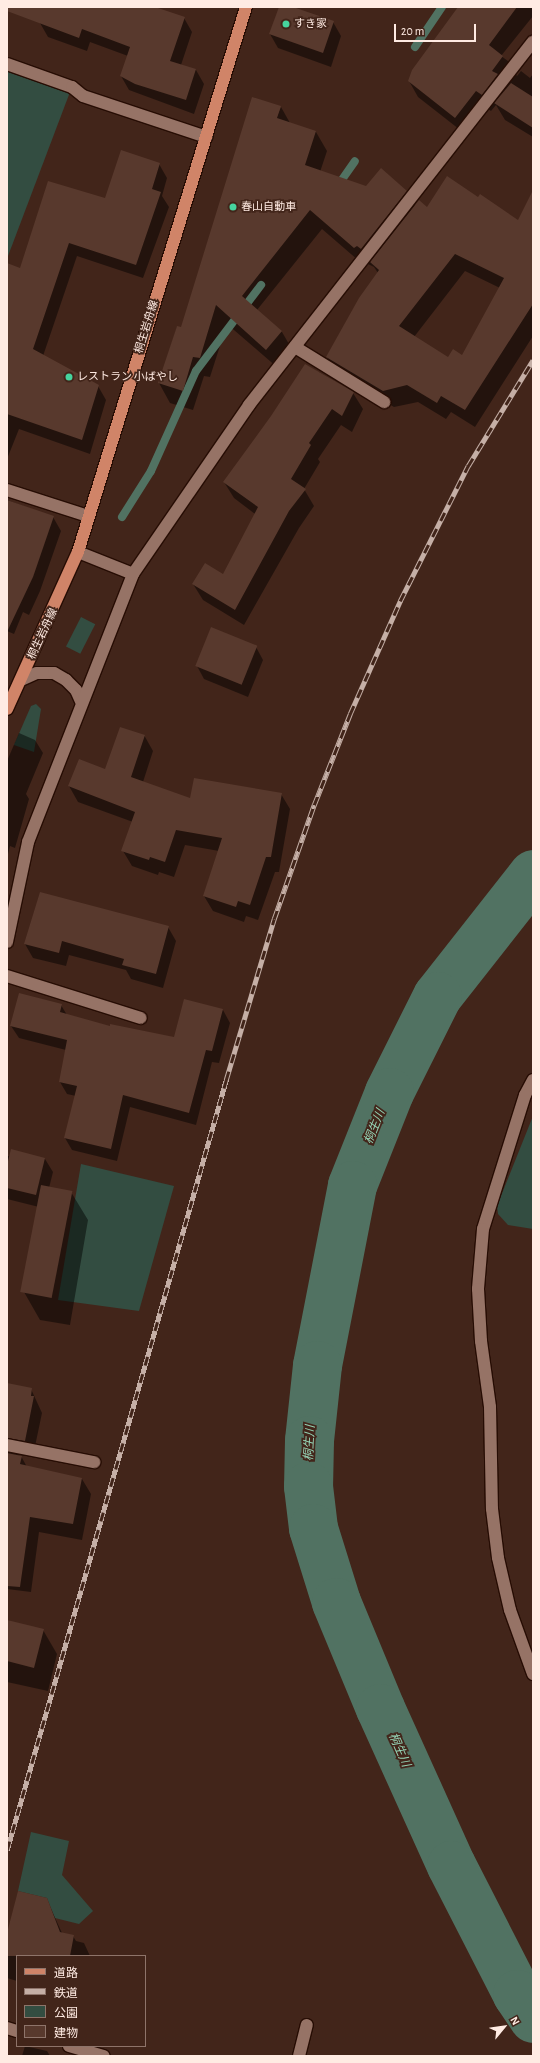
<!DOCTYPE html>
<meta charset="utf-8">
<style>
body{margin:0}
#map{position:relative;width:540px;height:2063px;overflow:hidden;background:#42251a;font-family:"Alegreya Sans","Noto Sans JP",sans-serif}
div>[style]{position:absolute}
.green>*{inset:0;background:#334d41;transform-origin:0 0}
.shadow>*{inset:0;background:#0007}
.stream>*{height:8px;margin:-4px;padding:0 4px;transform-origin:4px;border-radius:4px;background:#517262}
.river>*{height:49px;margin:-24.5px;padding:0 24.5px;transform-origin:24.5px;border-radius:24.5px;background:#517262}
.building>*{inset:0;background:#58392d;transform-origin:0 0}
.roads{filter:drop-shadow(1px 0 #270d04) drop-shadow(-1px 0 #270d04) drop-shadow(0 1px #270d04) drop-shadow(0 -1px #270d04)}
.minor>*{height:12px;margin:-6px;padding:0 6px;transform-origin:6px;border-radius:6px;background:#967366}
.major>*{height:12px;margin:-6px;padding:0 6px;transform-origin:6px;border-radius:6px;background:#d08468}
.rail>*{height:4.5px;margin-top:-2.25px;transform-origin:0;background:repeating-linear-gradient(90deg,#42251a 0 9px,#c5afa6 0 18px);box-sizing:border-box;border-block:1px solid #c5afa6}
.dots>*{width:11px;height:11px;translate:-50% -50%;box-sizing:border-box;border:2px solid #42251a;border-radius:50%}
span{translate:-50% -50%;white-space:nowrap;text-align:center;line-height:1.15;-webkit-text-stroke:3.5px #42251a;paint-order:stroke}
.poi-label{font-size:11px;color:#ffebe3}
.left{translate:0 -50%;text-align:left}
.street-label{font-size:11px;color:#ffebe3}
.water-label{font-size:12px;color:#95d4b6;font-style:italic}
.frame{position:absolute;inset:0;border:8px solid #ffebe3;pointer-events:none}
.legend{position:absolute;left:16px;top:1955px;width:130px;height:92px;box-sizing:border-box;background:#42251a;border:1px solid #8e746a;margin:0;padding:5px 7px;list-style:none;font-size:12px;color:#ffebe3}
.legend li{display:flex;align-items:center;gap:8px;height:20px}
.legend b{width:20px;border:1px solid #8e746a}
.north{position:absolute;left:484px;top:2007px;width:40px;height:40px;-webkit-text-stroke:3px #42251a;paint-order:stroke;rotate:61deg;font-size:11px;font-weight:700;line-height:16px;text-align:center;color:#ffebe3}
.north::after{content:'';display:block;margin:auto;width:14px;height:18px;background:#ffebe3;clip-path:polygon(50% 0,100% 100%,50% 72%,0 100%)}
.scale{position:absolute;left:394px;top:24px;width:82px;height:18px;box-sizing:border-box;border:2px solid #ffebe3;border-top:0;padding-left:5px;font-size:12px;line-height:14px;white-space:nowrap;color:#ffebe3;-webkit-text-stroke:3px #42251a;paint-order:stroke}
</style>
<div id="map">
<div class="green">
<div style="clip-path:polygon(7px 70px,70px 92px,8px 256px,7px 256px)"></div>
<div style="left:81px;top:617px;width:16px;height:33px;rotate:27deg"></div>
<div style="clip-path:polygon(36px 704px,41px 709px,34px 752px,14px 745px,31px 706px)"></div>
<div style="clip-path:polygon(533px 1116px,533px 1229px,508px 1225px,498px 1214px,497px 1206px)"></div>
<div style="clip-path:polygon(81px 1164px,174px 1186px,139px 1311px,58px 1300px)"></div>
<div style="clip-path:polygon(31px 1832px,69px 1841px,62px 1875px,93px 1911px,79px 1924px,55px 1918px,47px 1898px,18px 1891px)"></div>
</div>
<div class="shadow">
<div style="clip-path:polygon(46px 7px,152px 7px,184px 18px,192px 32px,181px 65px,196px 70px,204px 84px,194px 114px,129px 90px,121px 76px,128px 56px,90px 42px,87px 51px,48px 37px,40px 23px)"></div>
<div style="clip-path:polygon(280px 7px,290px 7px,333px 22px,341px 36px,331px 67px,278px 48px,270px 34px)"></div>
<div style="clip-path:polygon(459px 7px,533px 7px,533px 16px,501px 56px,508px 61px,517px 76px,521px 71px,530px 78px,533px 74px,533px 137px,505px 120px,496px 105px,491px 111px,485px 107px,464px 133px,418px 97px,409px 81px)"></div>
<div style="clip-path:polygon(evenodd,281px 107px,290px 123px,316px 132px,327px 151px,320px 172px,366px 187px,406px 191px,415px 206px,427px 209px,478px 198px,519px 221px,533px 221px,533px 336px,475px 427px,451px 412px,446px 419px,418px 402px,394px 407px,337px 374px,327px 357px,378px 273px,374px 267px,368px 264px,366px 267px,322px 229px,257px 310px,282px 332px,293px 351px,278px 368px,227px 324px,210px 377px,204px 376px,193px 410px,170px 403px,159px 383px,177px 327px,182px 328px,281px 107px,465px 271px,500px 288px,463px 356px,448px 358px,414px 337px,465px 271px)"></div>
<div style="clip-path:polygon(159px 164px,167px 178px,162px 196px,169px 207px,143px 278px,77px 256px,43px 356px,98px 386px,106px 400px,90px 454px,19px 429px,7px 459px,7px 265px,21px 269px,105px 200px)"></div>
<div style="clip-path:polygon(319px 372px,353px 393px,363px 409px,352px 432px,341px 425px,318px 459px,320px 462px,304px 489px,314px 506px,299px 528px,244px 625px,203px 600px,193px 584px,224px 575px,255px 514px,234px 498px,224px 482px)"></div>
<div style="clip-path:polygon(7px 500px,53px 517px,61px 531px,40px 591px,29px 615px,23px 612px,14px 634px,7px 631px)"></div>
<div style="clip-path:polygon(256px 647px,263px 660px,248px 697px,204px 679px,197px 666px)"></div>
<div style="clip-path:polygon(19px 733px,35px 740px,43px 753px,26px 794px,29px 799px,15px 848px,10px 846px,7px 858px,7px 761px)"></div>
<div style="clip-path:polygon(144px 735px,153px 751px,143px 782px,190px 800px,281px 794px,290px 809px,279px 872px,275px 872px,258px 920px,246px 916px,244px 922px,213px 911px,204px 896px,219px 851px,185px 845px,174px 877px,159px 872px,158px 875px,132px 866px,123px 851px,133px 822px,78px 802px,69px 786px,106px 770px)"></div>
<div style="clip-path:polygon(168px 927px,176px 941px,163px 988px,131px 979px,126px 970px,69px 955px,66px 966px,33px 958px,25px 944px)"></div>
<div style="clip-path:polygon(61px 1005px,67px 1015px,111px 1027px,175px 1038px,223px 1010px,230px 1023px,219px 1063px,212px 1062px,196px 1125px,130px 1107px,117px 1161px,72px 1150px,65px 1138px,76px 1096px,67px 1094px,60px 1082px,66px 1050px,19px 1038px,11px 1026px)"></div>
<div style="clip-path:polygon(7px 1156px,45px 1159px,53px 1172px,49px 1188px,71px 1192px,88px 1220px,70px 1325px,40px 1320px,24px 1292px,39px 1207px,7px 1199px)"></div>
<div style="clip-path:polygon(7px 1384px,31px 1389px,42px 1413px,33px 1456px,16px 1455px,21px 1456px,27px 1467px,82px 1479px,91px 1494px,82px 1540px,39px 1532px,31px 1592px,7px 1589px,7px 1443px,16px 1455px,7px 1439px)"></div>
<div style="clip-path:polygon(7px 1621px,43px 1630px,57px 1654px,48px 1691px,7px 1682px)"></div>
<div style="clip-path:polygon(46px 1898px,62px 1933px,73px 1936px,76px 1941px,84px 1943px,90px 1956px,17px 1956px,17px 1981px,7px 1978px,7px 1933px)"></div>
<div style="clip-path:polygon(25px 2046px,47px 2051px,50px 2056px,22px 2056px)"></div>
</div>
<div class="stream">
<div style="left:415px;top:47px;width:48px;rotate:-56deg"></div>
<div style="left:341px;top:181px;width:24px;rotate:-55deg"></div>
<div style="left:122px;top:517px;width:54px;rotate:-57.8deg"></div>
<div style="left:151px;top:471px;width:110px;rotate:-65.8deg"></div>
<div style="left:196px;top:371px;width:108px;rotate:-52.9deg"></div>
</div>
<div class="river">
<div style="left:533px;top:874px;width:155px;rotate:128.2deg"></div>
<div style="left:437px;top:996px;width:107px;rotate:116.6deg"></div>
<div style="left:389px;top:1092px;width:100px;rotate:111.7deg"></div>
<div style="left:352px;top:1185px;width:183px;rotate:101deg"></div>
<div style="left:317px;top:1365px;width:75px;rotate:96.1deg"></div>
<div style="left:309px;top:1440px;width:46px;rotate:91.2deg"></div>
<div style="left:308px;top:1486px;width:42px;rotate:83.2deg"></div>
<div style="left:313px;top:1528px;width:77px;rotate:72.7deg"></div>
<div style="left:336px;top:1602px;width:115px;rotate:67.5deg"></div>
<div style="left:380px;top:1708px;width:172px;rotate:65.7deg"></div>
<div style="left:451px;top:1865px;width:145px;rotate:62.9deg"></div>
<div style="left:517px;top:1994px;width:29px;rotate:56deg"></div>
</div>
<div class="building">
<div style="clip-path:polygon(7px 7px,155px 7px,185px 17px,170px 61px,196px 69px,186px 100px,135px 84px,120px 76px,130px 47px,82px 29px,79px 38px,7px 11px)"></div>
<div style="clip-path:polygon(279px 7px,293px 7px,334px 21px,323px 53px,269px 34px)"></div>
<div style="clip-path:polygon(458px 7px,517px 7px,489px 45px,503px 56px,492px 71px,498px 74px,482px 95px,476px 91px,455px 118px,408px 81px,412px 70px)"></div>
<div style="clip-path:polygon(511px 83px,533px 97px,533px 128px,494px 103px)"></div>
<div style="clip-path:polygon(252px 97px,281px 106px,277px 118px,316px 131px,305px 165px,366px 186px,381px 168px,407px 191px,361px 249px,357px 246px,354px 248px,310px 210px,242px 296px,282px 331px,266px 350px,216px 305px,200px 358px,193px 357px,183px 391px,158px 383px,177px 326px,181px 327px)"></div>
<div style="clip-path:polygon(121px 150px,160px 163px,152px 189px,161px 192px,136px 265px,69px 243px,33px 349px,99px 385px,82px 440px,7px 414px,7px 263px,20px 268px,48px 181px,105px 198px)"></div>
<div style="clip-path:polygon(evenodd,447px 176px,478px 197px,480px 194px,518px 220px,533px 190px,533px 304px,465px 410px,441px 396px,437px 403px,407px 385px,383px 391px,326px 357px,359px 298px,379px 270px,370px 262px,419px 200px,427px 207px,447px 176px,455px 254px,504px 278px,462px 355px,453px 349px,448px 357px,399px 326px,455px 254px)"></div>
<div style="clip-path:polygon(305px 364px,354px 392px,342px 416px,332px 409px,309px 443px,311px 445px,291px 479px,306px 489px,289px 511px,235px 610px,192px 584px,205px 563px,223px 574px,258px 507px,223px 482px,271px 416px)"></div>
<div style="clip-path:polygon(7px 500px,54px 516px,33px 577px,7px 632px)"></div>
<div style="left:211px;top:627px;width:50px;height:42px;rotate:22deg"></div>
<div style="clip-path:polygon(120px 727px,145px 735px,131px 777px,190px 798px,194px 778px,282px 793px,271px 857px,266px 857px,250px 905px,238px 901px,236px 907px,203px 896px,222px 838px,176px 830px,165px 862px,150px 857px,149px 860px,121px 851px,135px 812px,68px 786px,79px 759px,105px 769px)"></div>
<div style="clip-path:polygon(40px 892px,169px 926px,156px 974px,122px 965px,124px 959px,62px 941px,59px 953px,24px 944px)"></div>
<div style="clip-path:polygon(19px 993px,62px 1004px,60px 1012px,110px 1026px,110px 1024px,174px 1037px,184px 999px,223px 1009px,212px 1051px,206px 1050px,189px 1113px,123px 1095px,111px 1149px,64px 1138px,77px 1086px,59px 1082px,67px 1040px,10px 1026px)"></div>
<div style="clip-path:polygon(11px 1149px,45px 1158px,36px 1195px,7px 1188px,7px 1165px)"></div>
<div style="left:41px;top:1185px;width:32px;height:109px;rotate:11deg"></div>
<div style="clip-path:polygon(7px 1383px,32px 1388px,31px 1396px,34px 1396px,25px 1441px,7px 1438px)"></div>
<div style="clip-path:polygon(7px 1453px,22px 1456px,20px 1464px,82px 1478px,73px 1524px,30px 1517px,20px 1587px,7px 1586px)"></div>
<div style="clip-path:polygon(7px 1620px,44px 1629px,34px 1668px,7px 1661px)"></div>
<div style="clip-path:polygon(18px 1891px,47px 1898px,60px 1932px,74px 1935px,70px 1956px,7px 1956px,7px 1933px)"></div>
</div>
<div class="roads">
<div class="minor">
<div style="left:7px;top:64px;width:69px;rotate:19.5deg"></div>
<div style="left:72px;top:87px;width:14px;rotate:39deg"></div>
<div style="left:83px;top:96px;width:130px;rotate:18.4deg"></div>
<div style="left:295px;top:347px;width:105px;rotate:31.7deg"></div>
<div style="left:7px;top:490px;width:85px;rotate:17.8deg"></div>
<div style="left:78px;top:552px;width:59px;rotate:21.8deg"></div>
<div style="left:21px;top:680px;width:17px;rotate:-24deg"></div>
<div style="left:37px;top:673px;width:17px"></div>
<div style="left:54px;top:673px;width:14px;rotate:30deg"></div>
<div style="left:66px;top:680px;width:14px;rotate:45deg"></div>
<div style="left:76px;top:690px;width:12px;rotate:66deg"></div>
<div style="left:7px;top:942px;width:102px;rotate:-78.1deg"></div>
<div style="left:28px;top:842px;width:288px;rotate:-68.6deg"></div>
<div style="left:133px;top:574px;width:205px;rotate:-55.5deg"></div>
<div style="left:249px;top:405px;width:461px;rotate:-52deg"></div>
<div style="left:7px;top:976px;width:140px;rotate:17.4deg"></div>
<div style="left:533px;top:1080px;width:17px;rotate:118deg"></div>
<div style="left:525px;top:1095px;width:140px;rotate:107.4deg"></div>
<div style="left:483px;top:1229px;width:60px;rotate:94.8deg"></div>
<div style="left:478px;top:1289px;width:52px;rotate:86.7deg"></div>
<div style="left:481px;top:1341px;width:67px;rotate:82.2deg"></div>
<div style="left:490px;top:1407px;width:102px;rotate:88.9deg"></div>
<div style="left:492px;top:1509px;width:49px;rotate:83deg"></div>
<div style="left:498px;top:1558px;width:53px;rotate:77deg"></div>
<div style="left:510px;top:1610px;width:68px;rotate:70.2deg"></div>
<div style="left:7px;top:1445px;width:89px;rotate:11.1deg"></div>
<div style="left:7px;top:2028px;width:10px;rotate:17deg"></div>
<div style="left:69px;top:2046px;width:36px;rotate:16deg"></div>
<div style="left:299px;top:2056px;width:32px;rotate:-76deg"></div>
</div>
<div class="major">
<div style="left:7px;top:709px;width:172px;rotate:-65.7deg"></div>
<div style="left:78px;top:552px;width:570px;rotate:-72.87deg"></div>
</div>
</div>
<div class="rail">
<div style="left:7px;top:1850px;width:801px;rotate:-74.12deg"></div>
<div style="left:226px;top:1080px;width:168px;rotate:-73.4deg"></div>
<div style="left:274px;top:919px;width:121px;rotate:-70.7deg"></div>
<div style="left:314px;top:805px;width:98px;rotate:-68.4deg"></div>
<div style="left:350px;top:714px;width:124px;rotate:-66.1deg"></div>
<div style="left:400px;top:601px;width:151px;rotate:-63.3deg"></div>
<div style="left:468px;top:466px;width:124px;rotate:-58.5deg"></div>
</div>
<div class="dots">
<div style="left:286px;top:24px;background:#46d49e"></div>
<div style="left:233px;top:207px;background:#46d49e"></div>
<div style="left:69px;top:377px;background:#46d49e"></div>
</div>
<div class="poi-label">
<span class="left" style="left:294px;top:24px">すき家</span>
<span class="left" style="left:241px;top:207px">春山自動車</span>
<span class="left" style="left:77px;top:377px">レストラン 小ばやし</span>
</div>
<div class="street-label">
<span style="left:147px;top:327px;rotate:-73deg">桐生岩舟線</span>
<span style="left:43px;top:634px;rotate:-65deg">桐生岩舟線</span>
</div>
<div class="water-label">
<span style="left:375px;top:1127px;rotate:-68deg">桐生川</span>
<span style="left:310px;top:1443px;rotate:-87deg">桐生川</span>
<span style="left:399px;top:1750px;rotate:66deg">桐生川</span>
</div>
<div class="frame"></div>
<ul class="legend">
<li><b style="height:5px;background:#d08468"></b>道路</li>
<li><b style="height:5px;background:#c5afa6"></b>鉄道</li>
<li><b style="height:11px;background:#334d41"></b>公園</li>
<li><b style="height:11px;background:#58392d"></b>建物</li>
</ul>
<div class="north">N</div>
<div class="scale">20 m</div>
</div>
